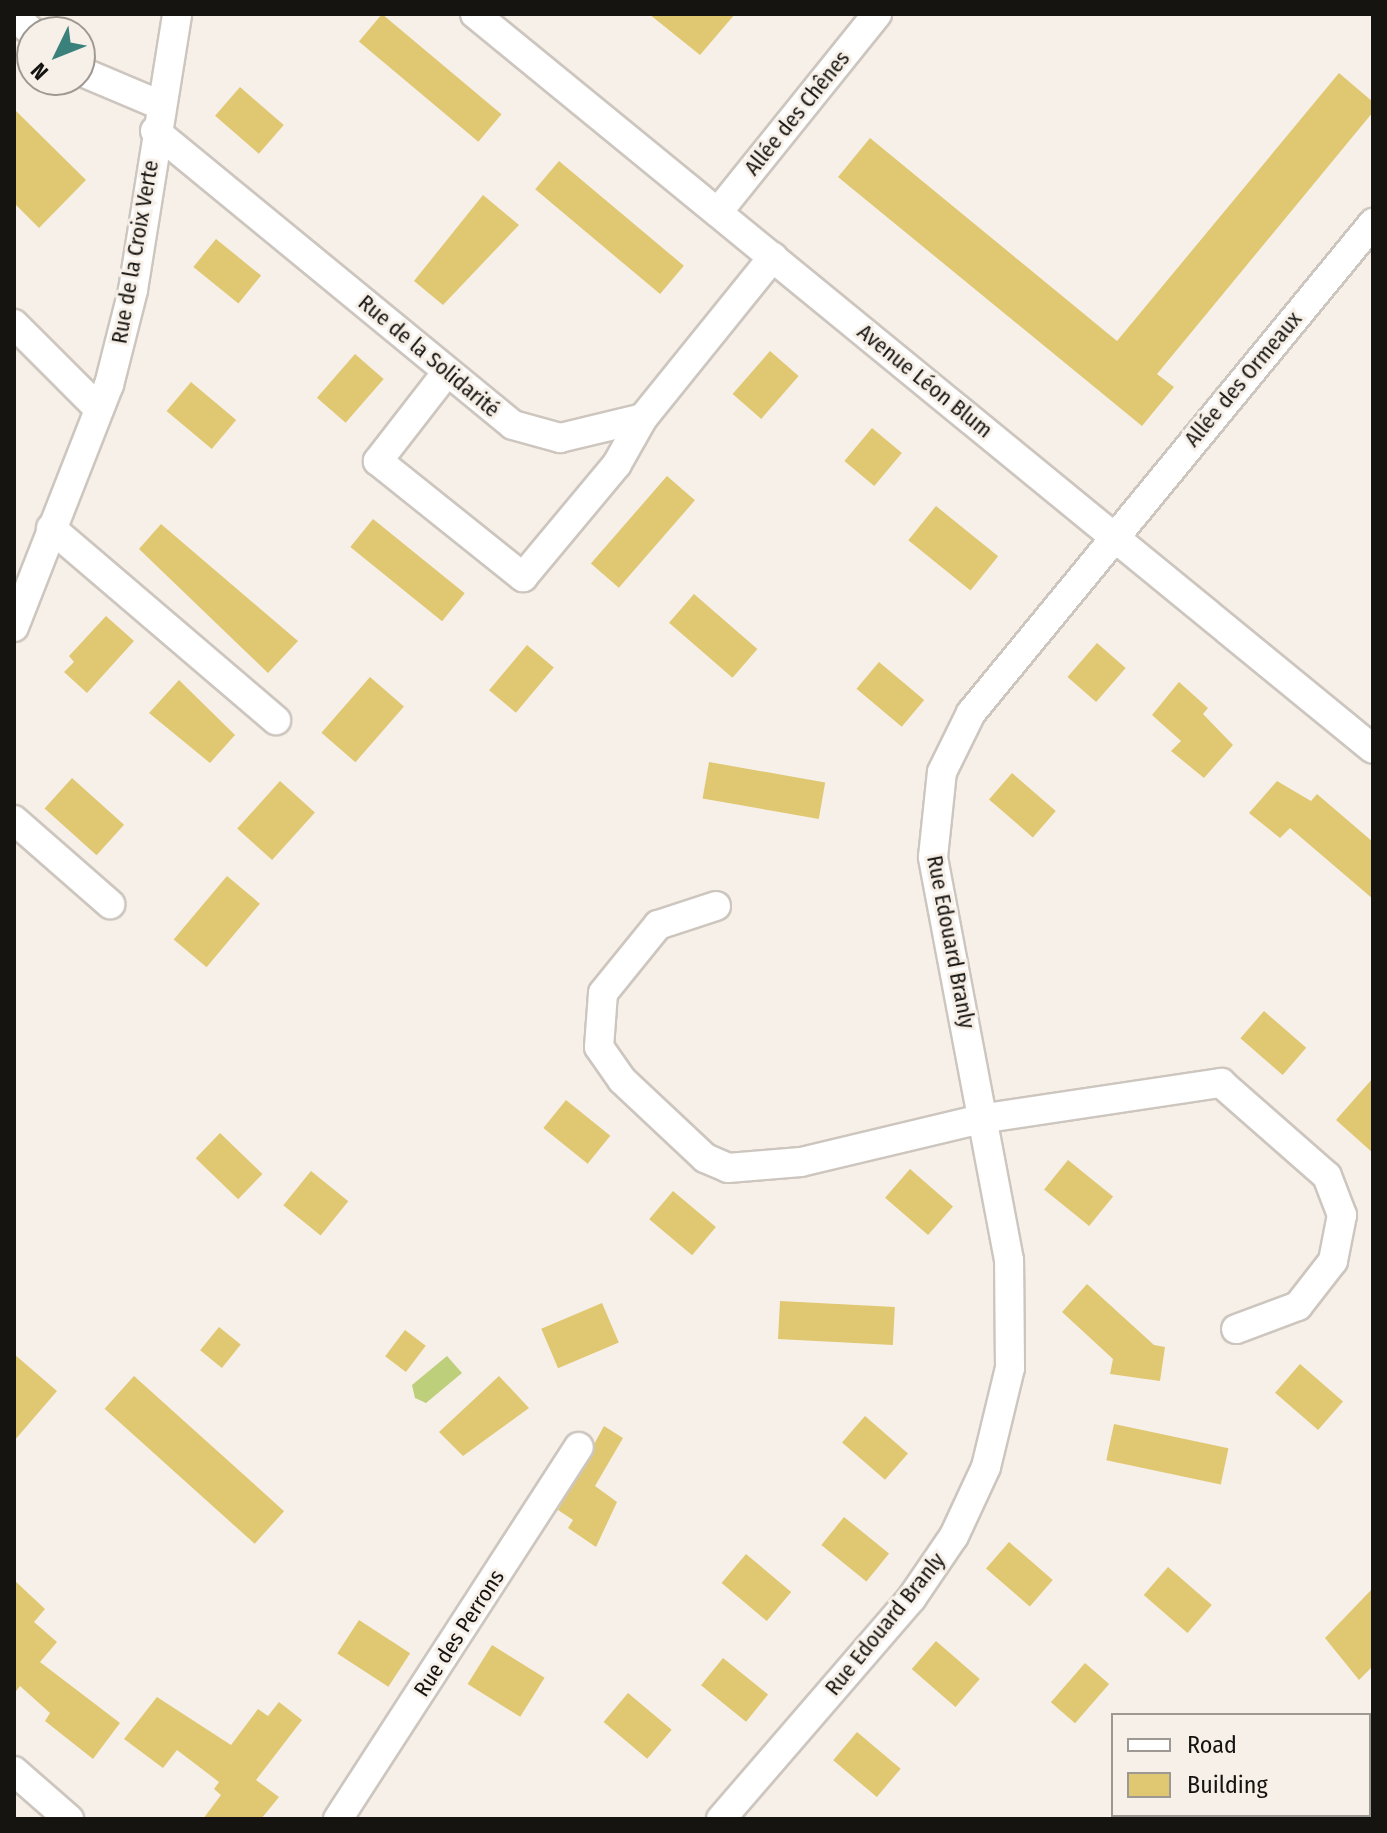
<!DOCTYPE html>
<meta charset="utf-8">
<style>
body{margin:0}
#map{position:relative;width:1387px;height:1833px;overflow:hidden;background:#f7f0e8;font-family:"Fira Sans Condensed",sans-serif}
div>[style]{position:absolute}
.water>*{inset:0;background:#becf7b}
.building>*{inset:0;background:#e0c872;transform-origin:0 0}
.roads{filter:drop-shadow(2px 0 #cdc6bf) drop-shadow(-2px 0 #cdc6bf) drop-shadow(0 2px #cdc6bf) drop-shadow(0 -2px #cdc6bf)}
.street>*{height:28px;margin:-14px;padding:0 14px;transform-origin:14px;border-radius:14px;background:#fff}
span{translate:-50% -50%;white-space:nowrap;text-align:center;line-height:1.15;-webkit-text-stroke:6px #f7f0e8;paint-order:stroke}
.street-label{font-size:22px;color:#161411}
.frame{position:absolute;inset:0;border:16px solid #161411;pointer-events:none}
.legend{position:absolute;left:1111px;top:1713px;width:260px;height:104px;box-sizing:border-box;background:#f7f0e8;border:2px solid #9d9892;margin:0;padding:10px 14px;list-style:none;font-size:24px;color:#161411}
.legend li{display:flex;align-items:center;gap:16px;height:40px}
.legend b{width:40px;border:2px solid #9d9892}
.north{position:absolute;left:16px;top:16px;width:80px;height:80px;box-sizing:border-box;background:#f7f0e8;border:2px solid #9d9892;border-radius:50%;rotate:227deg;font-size:22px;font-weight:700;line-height:32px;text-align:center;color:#161411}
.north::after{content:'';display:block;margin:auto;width:28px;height:36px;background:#3a817c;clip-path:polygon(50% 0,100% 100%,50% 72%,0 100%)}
</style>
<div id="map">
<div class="water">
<div style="clip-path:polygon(447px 1356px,462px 1373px,426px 1403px,415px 1398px,412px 1385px)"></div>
</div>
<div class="building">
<div style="left:382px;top:14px;width:156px;height:36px;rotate:40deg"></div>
<div style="clip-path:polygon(649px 14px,735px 14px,700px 55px)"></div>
<div style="clip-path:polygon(1339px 73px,1373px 102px,1373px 112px,1157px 374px,1174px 387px,1142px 426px,838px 177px,870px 138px,1117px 341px)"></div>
<div style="left:240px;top:87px;width:58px;height:38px;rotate:41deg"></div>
<div style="clip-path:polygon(14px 109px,86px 180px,39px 228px,14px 203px)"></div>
<div style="left:559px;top:161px;width:163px;height:37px;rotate:40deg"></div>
<div style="clip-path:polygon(483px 195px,519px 225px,443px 305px,414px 281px)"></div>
<div style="left:216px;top:239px;width:58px;height:36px;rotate:39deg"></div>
<div style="left:770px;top:351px;width:38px;height:57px;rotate:41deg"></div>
<div style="left:355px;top:354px;width:38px;height:58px;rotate:41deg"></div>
<div style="left:191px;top:382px;width:59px;height:38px;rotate:40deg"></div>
<div style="left:872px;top:428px;width:39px;height:43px;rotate:40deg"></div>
<div style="left:667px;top:476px;width:37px;height:116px;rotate:41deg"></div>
<div style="left:936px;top:506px;width:80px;height:44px;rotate:39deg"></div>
<div style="left:373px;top:519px;width:118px;height:36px;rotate:39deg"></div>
<div style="clip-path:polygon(161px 524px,298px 641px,268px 673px,139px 549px)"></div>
<div style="left:694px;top:594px;width:84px;height:38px;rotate:41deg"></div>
<div style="clip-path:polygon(106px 616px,134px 641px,87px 693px,64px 672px,74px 662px,69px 656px)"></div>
<div style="left:1097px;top:643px;width:38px;height:45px;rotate:41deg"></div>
<div style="left:527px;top:645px;width:35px;height:59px;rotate:40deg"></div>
<div style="left:879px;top:662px;width:59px;height:35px;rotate:40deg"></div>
<div style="left:370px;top:677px;width:45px;height:74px;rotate:41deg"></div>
<div style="clip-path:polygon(179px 680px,235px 735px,210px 763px,149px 713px)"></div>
<div style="clip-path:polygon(1179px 682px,1208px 708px,1203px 714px,1233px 745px,1204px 778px,1171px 751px,1181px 741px,1152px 715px)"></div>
<div style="left:709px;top:762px;width:118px;height:37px;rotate:10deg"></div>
<div style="left:1012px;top:773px;width:58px;height:35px;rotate:41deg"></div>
<div style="left:72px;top:778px;width:70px;height:41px;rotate:42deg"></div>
<div style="left:280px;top:781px;width:47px;height:64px;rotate:42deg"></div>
<div style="clip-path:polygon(1277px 781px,1311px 801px,1317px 794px,1373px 842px,1373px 899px,1290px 828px,1280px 838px,1249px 813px)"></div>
<div style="left:227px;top:876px;width:43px;height:83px;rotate:40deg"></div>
<div style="left:1264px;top:1011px;width:56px;height:36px;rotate:41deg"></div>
<div style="clip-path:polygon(1373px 1078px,1373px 1153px,1336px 1120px)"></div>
<div style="left:566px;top:1100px;width:57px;height:36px;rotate:39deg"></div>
<div style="left:220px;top:1133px;width:59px;height:35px;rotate:44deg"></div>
<div style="left:1068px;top:1160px;width:58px;height:38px;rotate:39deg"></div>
<div style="left:910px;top:1169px;width:57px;height:38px;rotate:41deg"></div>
<div style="left:311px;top:1171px;width:48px;height:44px;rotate:39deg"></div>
<div style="left:673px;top:1191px;width:56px;height:37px;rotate:40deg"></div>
<div style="clip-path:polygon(1087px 1284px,1154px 1345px,1165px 1347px,1160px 1381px,1110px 1374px,1113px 1359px,1062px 1312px)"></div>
<div style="left:780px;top:1301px;width:115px;height:38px;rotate:3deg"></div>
<div style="left:602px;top:1303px;width:43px;height:66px;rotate:67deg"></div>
<div style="left:219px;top:1327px;width:28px;height:30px;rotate:39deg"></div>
<div style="left:405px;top:1330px;width:26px;height:33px;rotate:37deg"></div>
<div style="clip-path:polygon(14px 1354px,57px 1391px,14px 1441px)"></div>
<div style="left:1300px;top:1364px;width:57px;height:38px;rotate:41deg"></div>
<div style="left:134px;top:1376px;width:202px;height:44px;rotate:42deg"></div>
<div style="clip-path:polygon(499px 1376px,529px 1408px,463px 1456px,439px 1432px)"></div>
<div style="left:865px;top:1416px;width:57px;height:35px;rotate:41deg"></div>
<div style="left:1114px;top:1424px;width:117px;height:37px;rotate:12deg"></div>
<div style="clip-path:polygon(604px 1426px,623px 1438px,595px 1486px,617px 1502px,596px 1547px,568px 1528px,573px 1520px,558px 1510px)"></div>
<div style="left:844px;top:1517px;width:58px;height:36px;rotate:39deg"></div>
<div style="left:1009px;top:1542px;width:58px;height:35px;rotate:41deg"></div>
<div style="left:746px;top:1554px;width:59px;height:38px;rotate:40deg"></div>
<div style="left:1168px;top:1567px;width:58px;height:37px;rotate:41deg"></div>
<div style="clip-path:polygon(14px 1580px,45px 1609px,34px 1622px,57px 1642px,40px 1662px,120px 1723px,93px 1759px,45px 1721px,50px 1713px,20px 1686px,14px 1694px)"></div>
<div style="clip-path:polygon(1373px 1588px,1373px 1666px,1359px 1680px,1325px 1638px)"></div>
<div style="left:359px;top:1620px;width:61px;height:40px;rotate:33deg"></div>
<div style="left:936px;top:1641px;width:58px;height:37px;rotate:41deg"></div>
<div style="left:492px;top:1645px;width:62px;height:46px;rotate:32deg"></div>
<div style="left:723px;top:1658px;width:58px;height:35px;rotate:39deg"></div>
<div style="left:1085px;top:1663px;width:32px;height:52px;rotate:41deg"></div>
<div style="left:628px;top:1693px;width:57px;height:38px;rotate:40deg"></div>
<div style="clip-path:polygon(157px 1697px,231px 1745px,258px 1709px,268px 1716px,279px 1702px,302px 1720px,256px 1780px,279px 1797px,261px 1819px,203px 1819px,221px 1795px,214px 1789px,219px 1782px,177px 1750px,163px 1768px,124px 1739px)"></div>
<div style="left:857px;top:1732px;width:57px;height:37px;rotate:40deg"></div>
</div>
<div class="roads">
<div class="street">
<div style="left:475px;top:14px;width:1160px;rotate:39.3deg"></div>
<div style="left:14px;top:16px;width:24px;rotate:42deg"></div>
<div style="left:80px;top:71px;width:87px;rotate:23deg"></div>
<div style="left:155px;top:131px;width:463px;rotate:39.4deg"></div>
<div style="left:513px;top:425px;width:49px;rotate:15.5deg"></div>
<div style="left:560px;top:438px;width:85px;rotate:-13.5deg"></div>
<div style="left:643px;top:418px;width:207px;rotate:-51.1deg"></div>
<div style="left:718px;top:212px;width:254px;rotate:-51.2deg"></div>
<div style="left:14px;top:324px;width:120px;rotate:45deg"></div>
<div style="left:447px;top:372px;width:113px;rotate:127.8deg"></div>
<div style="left:378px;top:461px;width:186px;rotate:38.7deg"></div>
<div style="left:523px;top:577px;width:147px;rotate:-50.2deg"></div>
<div style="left:617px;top:464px;width:53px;rotate:-60.5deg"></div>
<div style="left:51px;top:528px;width:296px;rotate:40.5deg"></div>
<div style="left:14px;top:627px;width:260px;rotate:-68.6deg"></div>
<div style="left:109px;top:385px;width:98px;rotate:-75.8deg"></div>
<div style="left:133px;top:290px;width:279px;rotate:-80.9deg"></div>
<div style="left:14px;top:820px;width:128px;rotate:41.2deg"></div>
<div style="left:716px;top:906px;width:61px;rotate:161.9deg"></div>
<div style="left:658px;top:925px;width:87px;rotate:129deg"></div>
<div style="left:603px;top:993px;width:54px;rotate:94.2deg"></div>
<div style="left:599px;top:1047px;width:40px;rotate:55.1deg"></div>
<div style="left:622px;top:1080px;width:114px;rotate:43.2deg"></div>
<div style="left:705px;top:1158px;width:25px;rotate:23deg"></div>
<div style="left:728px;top:1168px;width:73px;rotate:-4.7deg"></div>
<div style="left:801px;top:1162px;width:190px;rotate:-13.4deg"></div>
<div style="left:986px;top:1118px;width:238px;rotate:-8.5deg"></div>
<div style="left:1221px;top:1083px;width:141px;rotate:41.3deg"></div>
<div style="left:1327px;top:1176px;width:42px;rotate:69deg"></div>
<div style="left:1342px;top:1215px;width:47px;rotate:101.1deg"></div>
<div style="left:1333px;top:1261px;width:57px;rotate:127.9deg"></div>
<div style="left:1298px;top:1306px;width:66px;rotate:159.6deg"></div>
<div style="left:14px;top:1771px;width:73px;rotate:41.1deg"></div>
<div style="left:338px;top:1819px;width:443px;rotate:-57.1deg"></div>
<div style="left:721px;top:1819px;width:291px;rotate:-49.2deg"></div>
<div style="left:911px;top:1599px;width:76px;rotate:-55.7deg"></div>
<div style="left:954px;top:1536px;width:76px;rotate:-65.1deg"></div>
<div style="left:986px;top:1467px;width:102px;rotate:-76.4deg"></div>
<div style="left:1010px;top:1368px;width:108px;rotate:-90.5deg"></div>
<div style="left:1009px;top:1260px;width:410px;rotate:-100.7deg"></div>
<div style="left:933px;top:857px;width:85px;rotate:-84deg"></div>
<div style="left:942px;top:772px;width:66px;rotate:-63.8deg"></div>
<div style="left:971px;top:713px;width:634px;rotate:-50.63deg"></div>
</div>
</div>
<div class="street-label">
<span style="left:797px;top:113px;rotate:-51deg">Allée des Chênes</span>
<span style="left:135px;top:252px;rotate:-80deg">Rue de la Croix Verte</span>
<span style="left:429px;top:356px;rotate:40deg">Rue de la Solidarité</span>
<span style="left:1243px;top:379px;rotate:-50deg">Allée des Ormeaux</span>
<span style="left:925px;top:381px;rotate:39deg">Avenue Léon Blum</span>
<span style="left:951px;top:942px;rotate:79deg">Rue Edouard Branly</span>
<span style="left:885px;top:1624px;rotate:-51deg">Rue Edouard Branly</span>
<span style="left:459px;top:1633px;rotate:-57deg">Rue des Perrons</span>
</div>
<div class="frame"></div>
<ul class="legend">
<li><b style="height:10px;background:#fff"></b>Road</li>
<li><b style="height:22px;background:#e0c872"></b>Building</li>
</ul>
<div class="north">N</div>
</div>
